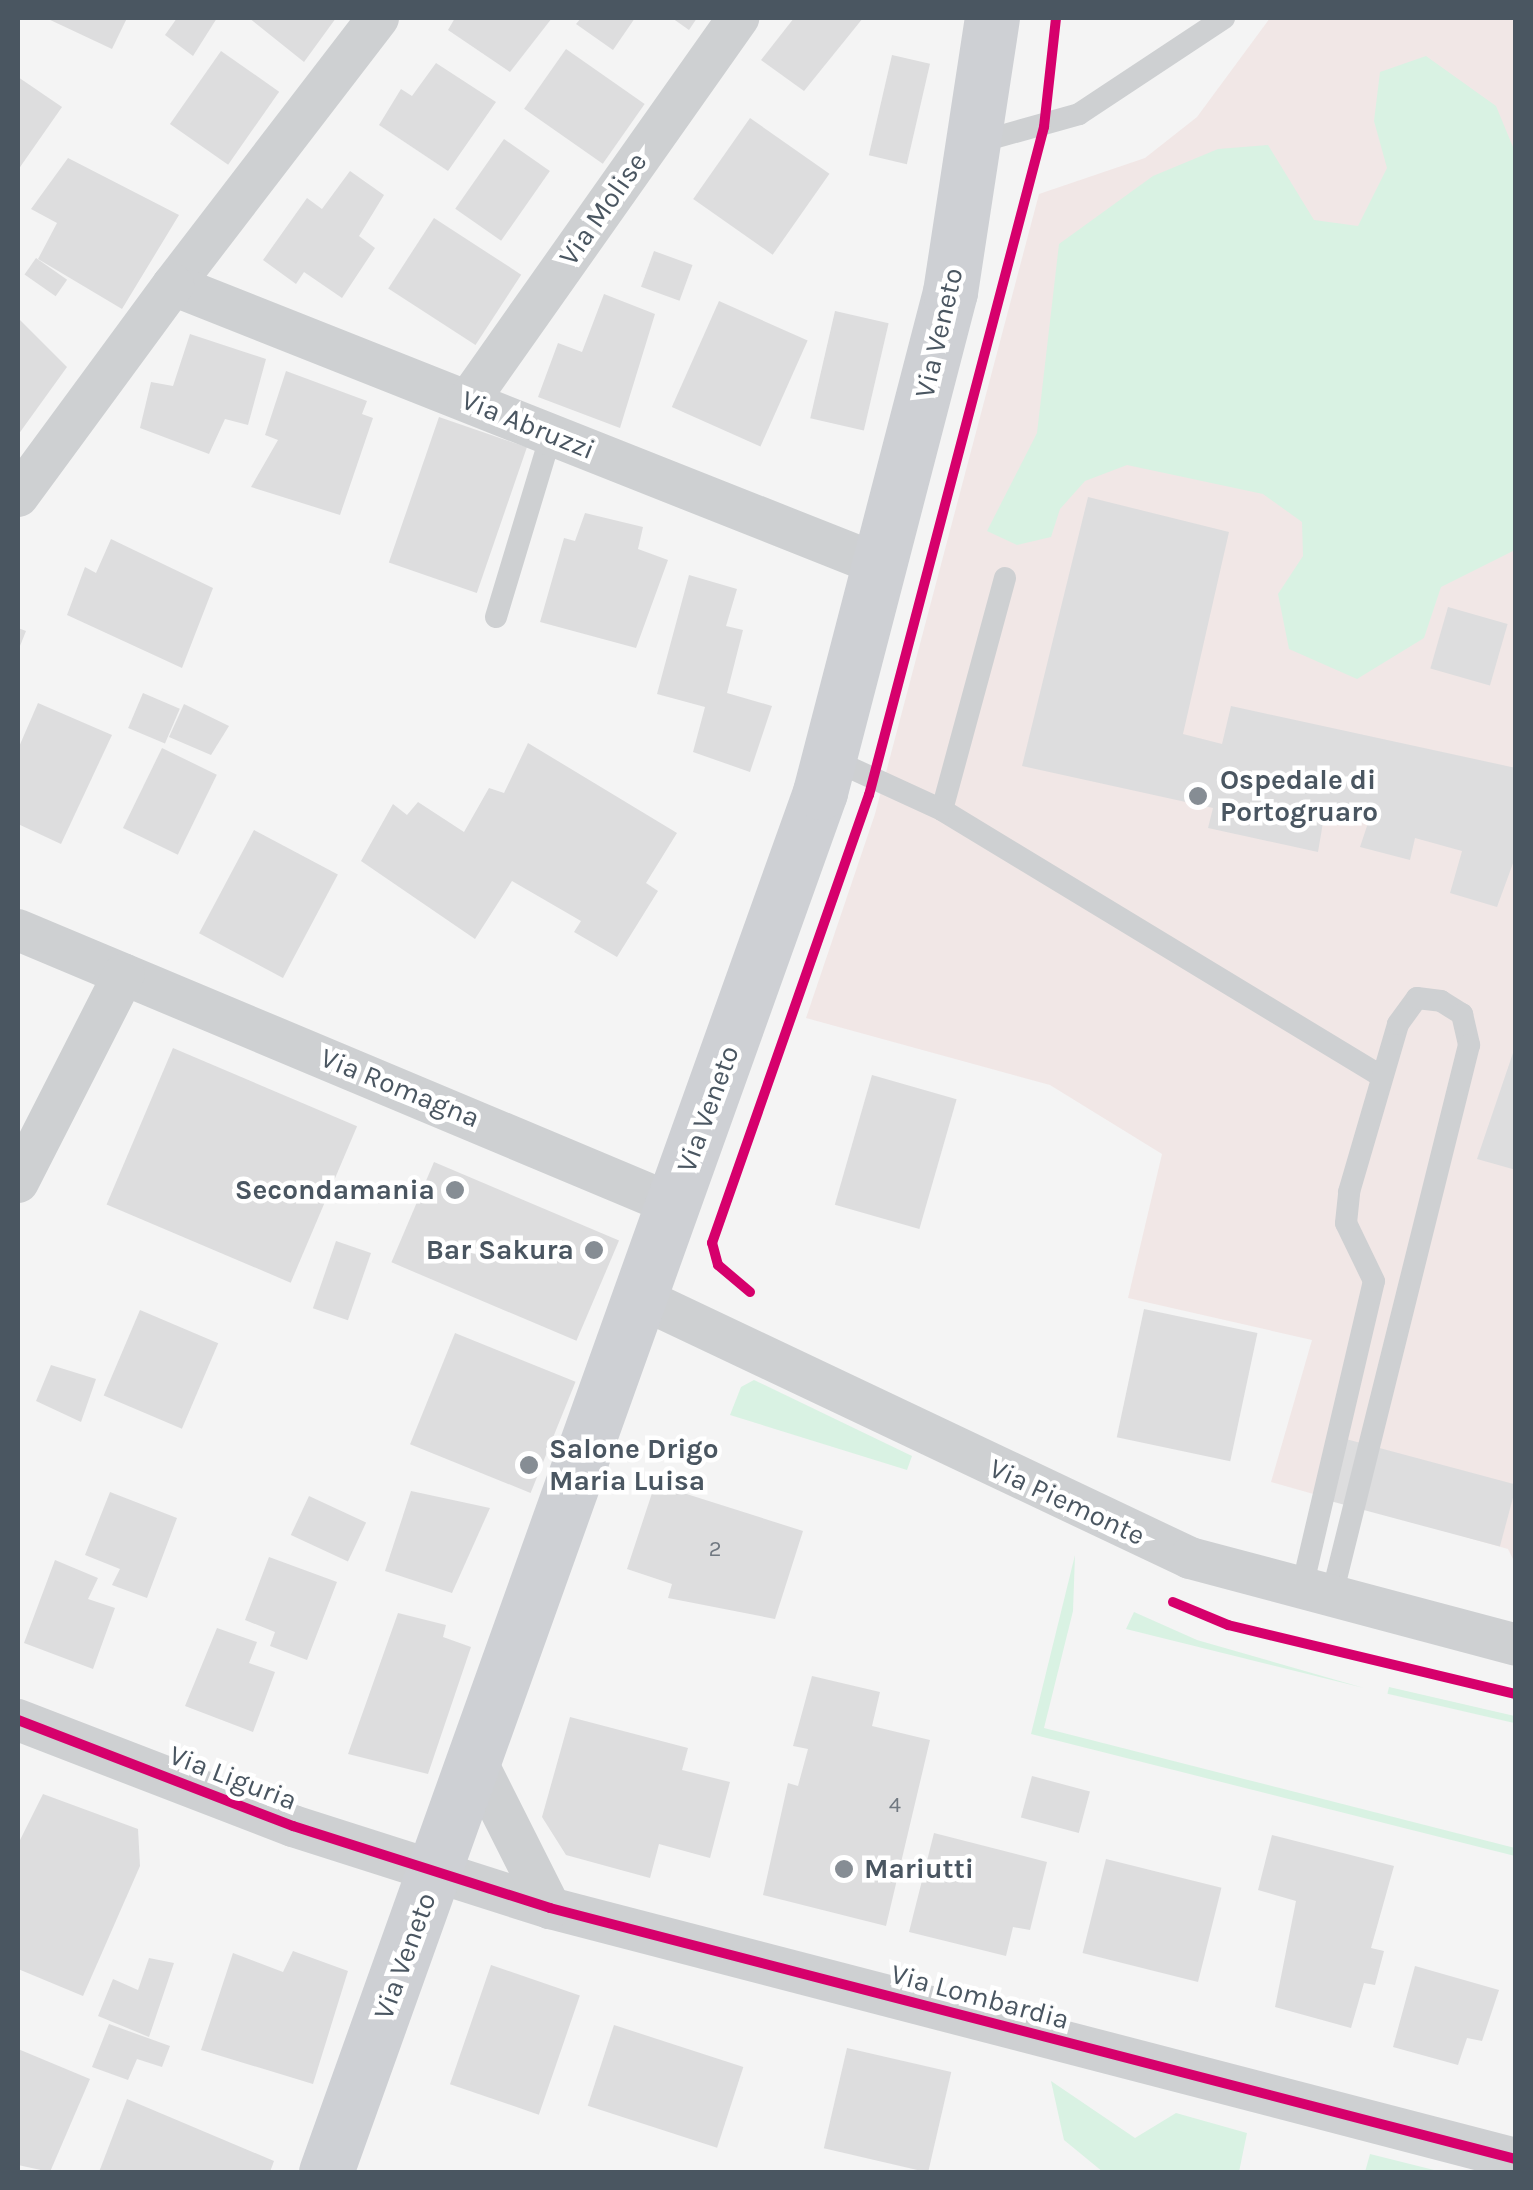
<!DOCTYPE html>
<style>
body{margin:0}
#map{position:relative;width:1533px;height:2190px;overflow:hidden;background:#f4f4f4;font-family:Karla,sans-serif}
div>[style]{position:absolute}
.medical>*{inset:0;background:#f1e7e6}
.green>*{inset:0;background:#d9f2e3;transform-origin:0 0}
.building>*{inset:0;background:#ddddde;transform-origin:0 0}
.lane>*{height:22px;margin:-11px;padding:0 11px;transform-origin:11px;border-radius:11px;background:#ced0d2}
.street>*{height:42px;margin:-21px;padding:0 21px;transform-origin:21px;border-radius:21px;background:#ced0d2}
.secondary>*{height:55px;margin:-27.5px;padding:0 27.5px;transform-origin:27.5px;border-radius:27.5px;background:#ced0d4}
.cycleway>*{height:10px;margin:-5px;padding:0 5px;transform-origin:5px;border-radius:5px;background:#d6006c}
.dots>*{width:28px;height:28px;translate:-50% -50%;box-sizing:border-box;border:5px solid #fff;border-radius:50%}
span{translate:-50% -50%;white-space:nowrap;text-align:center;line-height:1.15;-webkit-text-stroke:9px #fff;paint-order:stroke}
.number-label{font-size:22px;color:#707881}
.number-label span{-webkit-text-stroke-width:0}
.street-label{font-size:28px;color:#4a5661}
.poi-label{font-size:28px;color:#4a5661;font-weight:700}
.left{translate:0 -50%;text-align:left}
.right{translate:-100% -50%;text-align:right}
.frame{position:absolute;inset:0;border:20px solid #4a5661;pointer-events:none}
</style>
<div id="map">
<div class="medical">
<div style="clip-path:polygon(1270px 18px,1515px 18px,1515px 1563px,1508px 1549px,1271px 1482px,1312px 1340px,1128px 1298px,1162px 1154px,1050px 1085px,806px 1018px,875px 814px,1039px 194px,1145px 158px,1197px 117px)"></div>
</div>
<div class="green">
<div style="clip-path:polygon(1426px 56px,1496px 106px,1515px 152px,1515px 550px,1441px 587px,1424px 638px,1357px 679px,1289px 649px,1278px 594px,1303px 556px,1302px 522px,1263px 494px,1127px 465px,1085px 481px,1060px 509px,1051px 537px,1017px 545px,987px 531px,1037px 433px,1059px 244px,1153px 176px,1218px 149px,1268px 145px,1314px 220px,1358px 226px,1387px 168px,1374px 121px,1380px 72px)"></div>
<div style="clip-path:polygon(754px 1380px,912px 1456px,907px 1470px,730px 1415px,741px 1387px)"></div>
<div style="clip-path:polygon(1075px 1555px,1073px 1611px,1044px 1728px,1515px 1848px,1515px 1856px,1031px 1734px)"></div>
<div style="clip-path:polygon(1134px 1612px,1197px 1640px,1364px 1688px,1126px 1629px)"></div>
<div style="left:1389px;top:1687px;width:129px;height:7px;rotate:13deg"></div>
<div style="clip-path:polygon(1051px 2081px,1135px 2138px,1176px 2113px,1247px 2133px,1239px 2172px,1103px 2172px,1064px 2140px)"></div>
<div style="clip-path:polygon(1370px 2154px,1442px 2172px,1365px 2172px)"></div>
</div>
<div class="building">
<div style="clip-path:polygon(46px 18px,127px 18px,112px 49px)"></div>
<div style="clip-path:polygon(177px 18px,217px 18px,193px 56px,165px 35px)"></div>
<div style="clip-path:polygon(249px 18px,336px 18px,304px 62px)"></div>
<div style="clip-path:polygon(455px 18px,552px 18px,510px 72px,448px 30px)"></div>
<div style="clip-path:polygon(581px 18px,635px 18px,613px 50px,576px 24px)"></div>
<div style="clip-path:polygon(672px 18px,697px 18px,689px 30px)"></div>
<div style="clip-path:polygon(794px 18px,863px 18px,804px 91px,761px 60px)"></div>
<div style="left:566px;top:49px;width:96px;height:73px;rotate:35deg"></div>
<div style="left:221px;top:51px;width:71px;height:89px;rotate:35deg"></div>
<div style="left:892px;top:55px;width:39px;height:103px;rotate:13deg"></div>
<div style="clip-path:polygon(436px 63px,496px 102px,448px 171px,379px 125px,401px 89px,412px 96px)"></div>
<div style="clip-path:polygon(18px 77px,62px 107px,18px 170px)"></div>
<div style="left:750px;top:118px;width:97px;height:99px;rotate:35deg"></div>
<div style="left:504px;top:139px;width:56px;height:85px;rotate:35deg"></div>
<div style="clip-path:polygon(68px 158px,179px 215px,122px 309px,38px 259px,57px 223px,31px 209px)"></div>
<div style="clip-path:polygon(350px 171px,384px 195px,359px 236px,375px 248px,342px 298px,304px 272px,296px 284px,263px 260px,307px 198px,322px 209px)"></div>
<div style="left:434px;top:218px;width:104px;height:84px;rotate:33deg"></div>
<div style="left:654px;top:251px;width:41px;height:38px;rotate:20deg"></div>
<div style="left:36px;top:258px;width:38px;height:20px;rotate:35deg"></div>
<div style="clip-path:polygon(604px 294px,655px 314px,620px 428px,538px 397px,558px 343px,582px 352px)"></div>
<div style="left:719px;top:301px;width:97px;height:116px;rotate:24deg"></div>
<div style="left:835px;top:311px;width:55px;height:110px;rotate:13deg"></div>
<div style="clip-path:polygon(18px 318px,67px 367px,18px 435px)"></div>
<div style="clip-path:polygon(190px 334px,266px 359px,248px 425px,225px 419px,209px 454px,140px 428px,151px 382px,173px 386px)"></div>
<div style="clip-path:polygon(286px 371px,367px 401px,362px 414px,373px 418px,340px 515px,251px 487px,278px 440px,265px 435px)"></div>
<div style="left:439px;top:417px;width:93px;height:154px;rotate:19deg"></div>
<div style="clip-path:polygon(1088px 497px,1229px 532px,1183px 734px,1222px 744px,1231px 706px,1516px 768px,1516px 855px,1497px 907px,1450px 893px,1462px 851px,1415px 838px,1410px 860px,1360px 847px,1370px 817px,1326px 805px,1318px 852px,1208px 828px,1213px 808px,1022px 766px)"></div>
<div style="clip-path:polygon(585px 513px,643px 527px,638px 549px,668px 560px,636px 648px,540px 622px,564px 538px,575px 541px)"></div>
<div style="clip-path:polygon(111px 539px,213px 588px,182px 668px,67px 615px,85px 567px,96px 573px)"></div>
<div style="clip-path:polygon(689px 575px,737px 589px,726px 626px,743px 630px,727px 693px,772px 706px,750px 772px,693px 752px,705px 707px,657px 694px)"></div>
<div style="left:1448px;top:607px;width:62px;height:64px;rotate:16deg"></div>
<div style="clip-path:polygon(18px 628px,26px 631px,18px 651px)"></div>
<div style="left:143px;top:693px;width:40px;height:38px;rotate:23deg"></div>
<div style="clip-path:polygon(38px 703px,112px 735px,61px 844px,18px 824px,18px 749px)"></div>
<div style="clip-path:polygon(184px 704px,229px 726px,211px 755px,169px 737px)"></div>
<div style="clip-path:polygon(528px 743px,677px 833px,646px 883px,658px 891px,617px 957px,574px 932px,581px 921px,512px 881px,475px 939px,361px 861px,393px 804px,407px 815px,418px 802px,464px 832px,489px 788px,504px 793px)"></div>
<div style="left:162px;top:748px;width:61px;height:89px;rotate:26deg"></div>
<div style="left:254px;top:830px;width:95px;height:117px;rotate:28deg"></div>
<div style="clip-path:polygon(1515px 1047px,1516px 1047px,1516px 1170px,1477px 1159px)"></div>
<div style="left:173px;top:1048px;width:200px;height:170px;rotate:23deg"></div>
<div style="left:872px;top:1075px;width:88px;height:135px;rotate:16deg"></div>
<div style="left:434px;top:1162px;width:201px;height:109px;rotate:23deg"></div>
<div style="left:336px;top:1241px;width:37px;height:71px;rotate:19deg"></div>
<div style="left:1144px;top:1309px;width:116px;height:131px;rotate:12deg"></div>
<div style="left:140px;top:1310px;width:85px;height:93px;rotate:23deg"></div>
<div style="left:455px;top:1333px;width:130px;height:120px;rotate:22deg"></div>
<div style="clip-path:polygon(51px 1365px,96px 1379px,81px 1422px,36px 1401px)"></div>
<div style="left:1331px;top:1435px;width:192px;height:64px;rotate:15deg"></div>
<div style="clip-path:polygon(655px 1484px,803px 1531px,775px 1619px,668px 1598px,672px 1584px,627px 1569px)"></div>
<div style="clip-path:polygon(411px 1491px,490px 1508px,452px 1593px,385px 1571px)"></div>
<div style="clip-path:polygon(110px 1492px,177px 1518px,147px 1598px,112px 1585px,120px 1569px,85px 1555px)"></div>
<div style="left:309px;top:1496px;width:63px;height:43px;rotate:25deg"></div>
<div style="clip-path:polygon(269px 1557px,337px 1582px,307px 1660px,270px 1646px,275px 1632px,245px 1620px)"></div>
<div style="clip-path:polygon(55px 1560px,98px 1578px,88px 1599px,115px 1608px,93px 1669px,24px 1643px)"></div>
<div style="clip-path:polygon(398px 1613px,446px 1625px,443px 1637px,471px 1647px,428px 1774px,348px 1754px)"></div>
<div style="clip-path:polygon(217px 1628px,257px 1642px,249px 1663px,275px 1672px,253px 1732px,185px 1706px)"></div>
<div style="clip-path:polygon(812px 1676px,880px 1692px,872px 1726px,930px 1740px,886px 1926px,763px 1895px,788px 1783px,798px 1786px,808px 1749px,793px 1746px)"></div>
<div style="clip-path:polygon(570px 1717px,688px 1748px,682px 1770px,730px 1782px,710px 1858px,659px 1844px,650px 1878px,566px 1855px,542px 1817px)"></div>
<div style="left:1032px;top:1776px;width:60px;height:43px;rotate:15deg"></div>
<div style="clip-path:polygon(43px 1794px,138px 1829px,140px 1866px,83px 1996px,18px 1969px,18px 1844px)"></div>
<div style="clip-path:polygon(934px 1833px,1047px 1862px,1030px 1930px,1013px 1927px,1006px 1956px,909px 1932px)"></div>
<div style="clip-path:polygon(1272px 1835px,1394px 1866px,1371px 1948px,1384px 1951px,1375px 1985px,1364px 1983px,1351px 2028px,1275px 2007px,1296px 1901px,1258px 1890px)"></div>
<div style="left:1106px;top:1859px;width:119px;height:97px;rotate:14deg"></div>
<div style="clip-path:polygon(293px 1951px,348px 1971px,313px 2084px,201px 2050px,233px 1953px,283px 1972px)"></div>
<div style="clip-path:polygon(149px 1958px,174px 1963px,149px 2037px,98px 2016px,113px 1979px,138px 1990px)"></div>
<div style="left:491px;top:1965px;width:94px;height:126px;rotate:19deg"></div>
<div style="clip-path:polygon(1415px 1966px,1499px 1990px,1482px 2041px,1467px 2038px,1458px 2065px,1393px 2047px)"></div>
<div style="clip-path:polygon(109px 2024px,170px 2046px,162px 2067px,137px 2059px,128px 2080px,92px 2067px)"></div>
<div style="left:614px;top:2025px;width:136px;height:85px;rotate:18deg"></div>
<div style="left:847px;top:2048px;width:107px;height:103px;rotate:13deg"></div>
<div style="clip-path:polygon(18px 2049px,90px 2079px,50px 2172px,18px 2165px)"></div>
<div style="clip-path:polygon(127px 2099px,274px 2161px,270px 2172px,99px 2172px)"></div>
</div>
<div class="lane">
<div style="left:976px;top:143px;width:107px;rotate:-15.7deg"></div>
<div style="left:1079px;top:114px;width:174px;rotate:-33.5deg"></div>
<div style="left:1005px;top:578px;width:240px;rotate:105.2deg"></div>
<div style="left:942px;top:810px;width:511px;rotate:31.23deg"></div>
<div style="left:496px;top:617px;width:190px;rotate:-73.2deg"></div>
<div style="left:829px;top:758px;width:124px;rotate:24.7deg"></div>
<div style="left:1301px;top:1592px;width:319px;rotate:-76.8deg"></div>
<div style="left:1374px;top:1281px;width:64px;rotate:-115.8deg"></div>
<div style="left:1346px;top:1223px;width:31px;rotate:-84deg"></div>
<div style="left:1349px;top:1192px;width:175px;rotate:-73.7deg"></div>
<div style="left:1398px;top:1024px;width:32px;rotate:-54deg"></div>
<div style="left:1417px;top:998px;width:24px;rotate:7deg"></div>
<div style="left:1441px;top:1001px;width:25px;rotate:32deg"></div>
<div style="left:1462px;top:1014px;width:32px;rotate:77deg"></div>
<div style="left:1469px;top:1045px;width:571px;rotate:103.99deg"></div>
</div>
<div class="street">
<div style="left:378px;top:18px;width:337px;rotate:127.5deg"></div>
<div style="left:173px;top:285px;width:763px;rotate:21.62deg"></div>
<div style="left:468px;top:401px;width:469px;rotate:-54.8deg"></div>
<div style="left:18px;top:496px;width:262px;rotate:-53.7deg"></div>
<div style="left:18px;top:930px;width:711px;rotate:22.74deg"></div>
<div style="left:18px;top:1182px;width:233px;rotate:-63deg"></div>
<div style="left:641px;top:1298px;width:607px;rotate:25.34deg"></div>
<div style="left:1190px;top:1558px;width:337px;rotate:14.9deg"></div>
<div style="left:18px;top:1720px;width:295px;rotate:21.1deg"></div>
<div style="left:293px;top:1826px;width:270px;rotate:17.7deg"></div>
<div style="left:550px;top:1908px;width:998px;rotate:14.57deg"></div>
<div style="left:475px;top:1759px;width:167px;rotate:63.3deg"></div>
</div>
<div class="secondary">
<div style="left:326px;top:2172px;width:1466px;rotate:-70.3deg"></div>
<div style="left:820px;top:792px;width:517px;rotate:-75.43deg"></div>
<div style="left:950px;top:292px;width:277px;rotate:-81.3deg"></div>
</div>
<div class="cycleway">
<div style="left:750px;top:1292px;width:42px;rotate:-139.8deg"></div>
<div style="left:718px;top:1265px;width:23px;rotate:-105deg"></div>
<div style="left:712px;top:1243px;width:475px;rotate:-70.7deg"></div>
<div style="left:869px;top:795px;width:691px;rotate:-75.32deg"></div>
<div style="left:1044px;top:127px;width:110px;rotate:-83.7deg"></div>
<div style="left:1173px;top:1602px;width:60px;rotate:22.7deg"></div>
<div style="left:1228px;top:1625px;width:296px;rotate:13.5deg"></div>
<div style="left:18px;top:1720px;width:295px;rotate:21.1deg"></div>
<div style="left:293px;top:1826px;width:270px;rotate:17.7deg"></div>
<div style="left:550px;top:1908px;width:998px;rotate:14.57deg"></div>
</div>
<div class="dots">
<div style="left:1198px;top:796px;background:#868d94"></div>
<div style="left:455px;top:1190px;background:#868d94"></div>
<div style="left:594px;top:1250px;background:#868d94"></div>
<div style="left:529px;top:1465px;background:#868d94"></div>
<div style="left:844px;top:1869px;background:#868d94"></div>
</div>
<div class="number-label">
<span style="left:715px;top:1550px">2</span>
<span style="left:895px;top:1806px">4</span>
</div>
<div class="street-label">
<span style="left:603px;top:209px;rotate:-55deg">Via Molise</span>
<span style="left:939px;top:333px;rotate:-77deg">Via Veneto</span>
<span style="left:528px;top:425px;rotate:22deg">Via Abruzzi</span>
<span style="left:400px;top:1088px;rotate:22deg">Via Romagna</span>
<span style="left:708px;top:1109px;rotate:-70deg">Via Veneto</span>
<span style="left:1067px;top:1502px;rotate:25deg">Via Piemonte</span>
<span style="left:233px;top:1778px;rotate:21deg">Via Liguria</span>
<span style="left:405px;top:1956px;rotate:-70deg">Via Veneto</span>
<span style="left:980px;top:1997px;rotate:15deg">Via Lombardia</span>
</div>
<div class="poi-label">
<span class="left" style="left:1220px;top:796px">Ospedale di<br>Portogruaro</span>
<span class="right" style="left:435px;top:1190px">Secondamania</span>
<span class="right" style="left:574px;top:1250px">Bar Sakura</span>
<span class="left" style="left:549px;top:1465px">Salone Drigo<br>Maria Luisa</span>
<span class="left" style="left:864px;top:1869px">Mariutti</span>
</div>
<div class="frame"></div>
</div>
